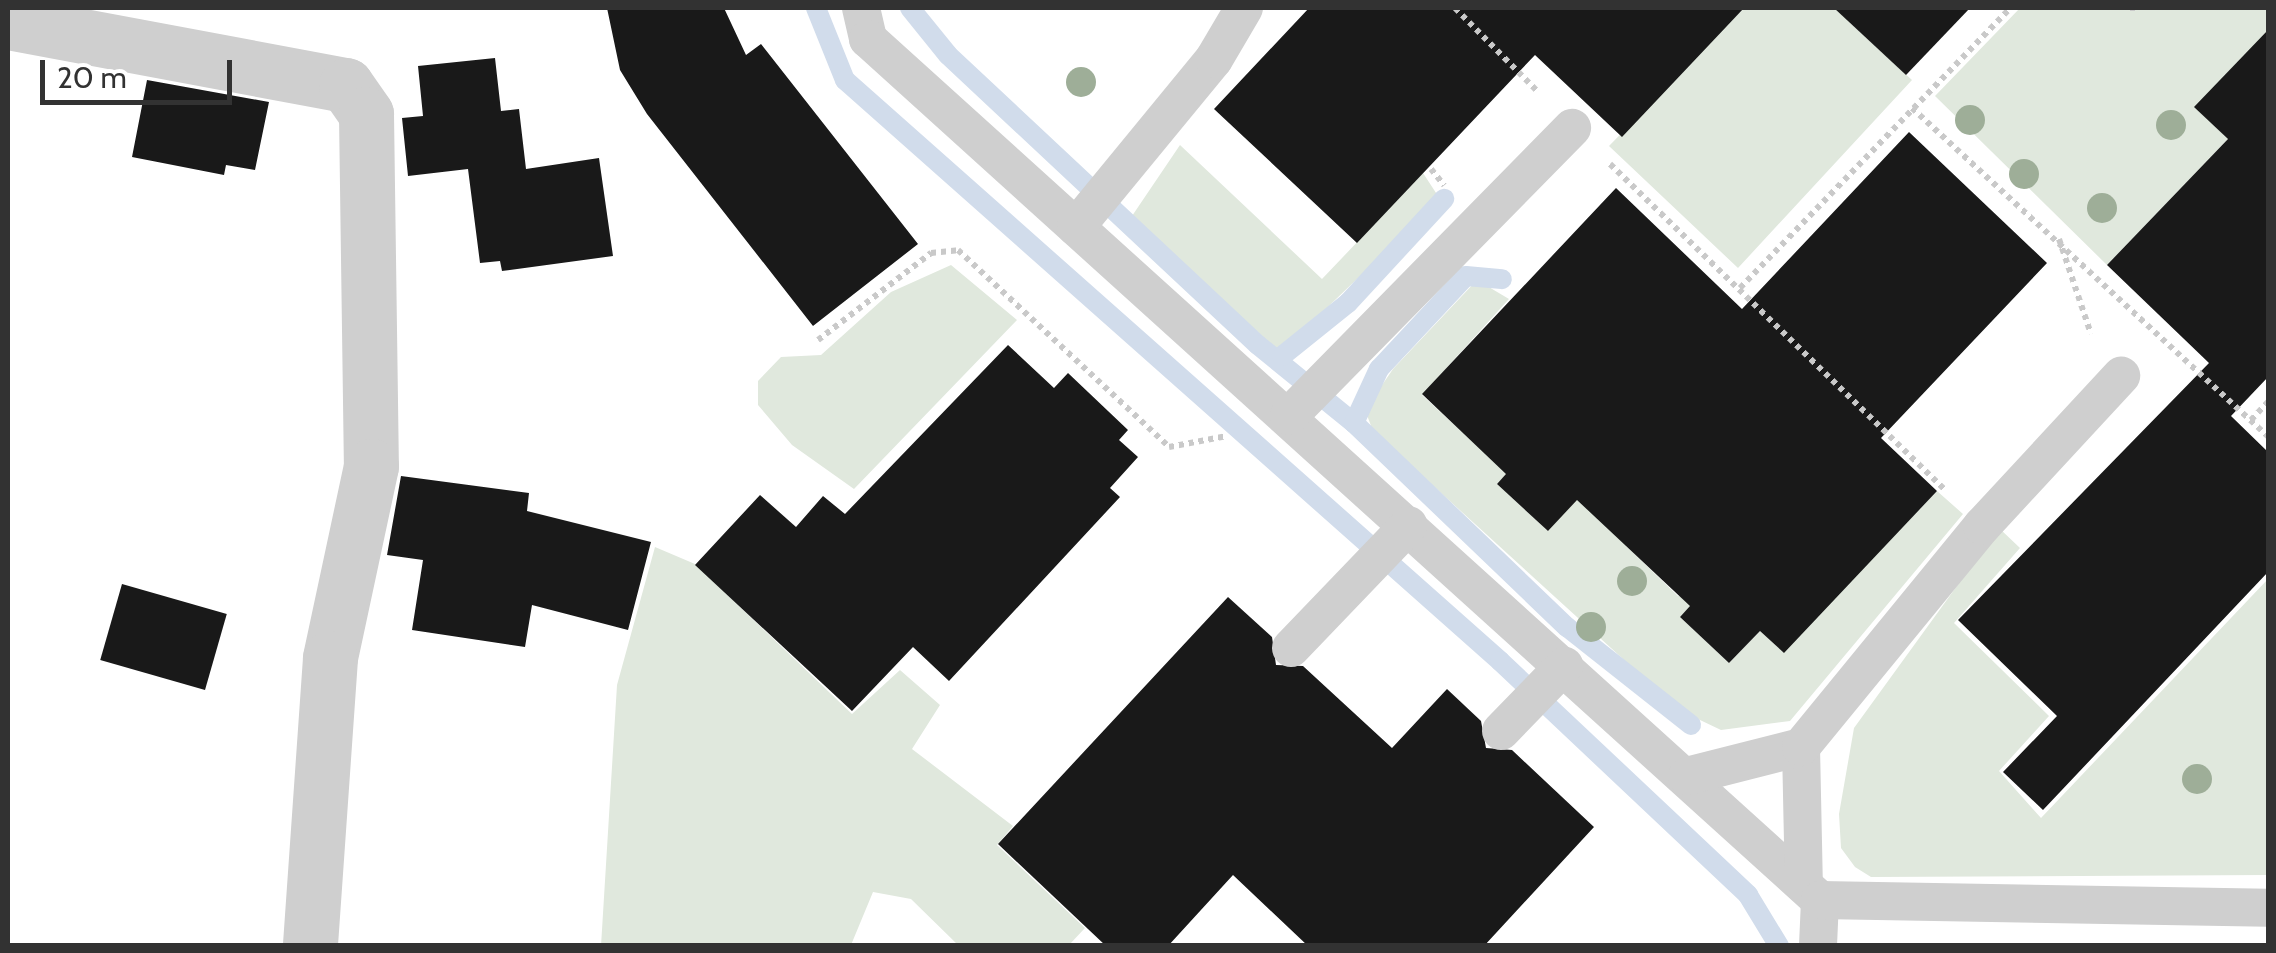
<!DOCTYPE html>
<style>
body{margin:0}
#map{position:relative;width:2276px;height:953px;overflow:hidden;background:#fff;font-family:Cabin,sans-serif}
div>[style]{position:absolute}
.green>*{inset:0;background:#e0e8dd}
.stream>*{height:20px;margin:-10px;padding:0 10px;transform-origin:10px;border-radius:10px;background:#d1dceb}
.building>*{inset:0;background:#191919;transform-origin:0 0}
.path>*{height:6px;margin-top:-3px;transform-origin:0;background:repeating-linear-gradient(90deg,#c9c9c9 0 5px,transparent 0 10px)}
.lane>*{height:38px;margin:-19px;padding:0 19px;transform-origin:19px;border-radius:19px;background:#cfcfcf}
.street>*{height:55px;margin:-27.5px;padding:0 27.5px;transform-origin:27.5px;border-radius:27.5px;background:#cfcfcf}
.trees>*{width:30px;height:30px;margin:-15px;border-radius:50%;background:#9eae98}
span{translate:-50% -50%;white-space:nowrap;text-align:center;line-height:1.15;-webkit-text-stroke:10px #fff;paint-order:stroke}
.frame{position:absolute;inset:0;border:10px solid #323232;pointer-events:none}
.scale{position:absolute;left:40px;top:60px;width:192px;height:45px;box-sizing:border-box;border:5px solid #323232;border-top:0;padding-left:12px;font-size:30px;line-height:35px;white-space:nowrap;color:#323232;-webkit-text-stroke:8px #fff;paint-order:stroke}
</style>
<div id="map">
<div class="green">
<div style="clip-path:polygon(1744px 8px,1864px 8px,1850px 23px,1912px 80px,1738px 268px,1609px 146px)"></div>
<div style="clip-path:polygon(2020px 8px,2268px 8px,2268px 73px,2246px 53px,2195px 107px,2228px 139px,2107px 265px,1935px 96px)"></div>
<div style="clip-path:polygon(1180px 145px,1322px 279px,1423px 173px,1440px 199px,1280px 353px,1132px 216px)"></div>
<div style="clip-path:polygon(951px 265px,1017px 320px,854px 489px,792px 445px,758px 405px,758px 381px,781px 357px,821px 355px,891px 292px)"></div>
<div style="clip-path:polygon(1477px 280px,1509px 299px,1422px 395px,1475px 444px,1528px 452px,1497px 484px,1548px 531px,1579px 497px,1648px 523px,1626px 546px,1678px 596px,1698px 598px,1680px 617px,1729px 663px,1760px 631px,1783px 652px,1937px 491px,1963px 514px,1790px 721px,1721px 730px,1679px 710px,1373px 431px,1365px 410px,1393px 369px)"></div>
<div style="clip-path:polygon(1999px 528px,2020px 548px,1954px 623px,2049px 716px,1999px 771px,2041px 818px,2268px 579px,2268px 875px,1871px 877px,1855px 867px,1841px 848px,1839px 814px,1854px 728px)"></div>
<div style="clip-path:polygon(655px 547px,695px 564px,852px 714px,900px 670px,940px 705px,912px 749px,1013px 826px,997px 845px,1085px 928px,1069px 945px,958px 945px,911px 899px,873px 892px,851px 945px,601px 946px,617px 685px)"></div>
</div>
<div class="stream">
<div style="left:816px;top:8px;width:78px;rotate:68.1deg"></div>
<div style="left:845px;top:80px;width:876px;rotate:41.57deg"></div>
<div style="left:1500px;top:661px;width:341px;rotate:43.3deg"></div>
<div style="left:1748px;top:895px;width:60px;rotate:58.7deg"></div>
<div style="left:910px;top:8px;width:60px;rotate:51deg"></div>
<div style="left:948px;top:55px;width:424px;rotate:43.1deg"></div>
<div style="left:1258px;top:345px;width:124px;rotate:39.1deg"></div>
<div style="left:1354px;top:423px;width:295px;rotate:43.8deg"></div>
<div style="left:1567px;top:627px;width:158px;rotate:38.3deg"></div>
<div style="left:1282px;top:356px;width:85px;rotate:-38.8deg"></div>
<div style="left:1348px;top:303px;width:142px;rotate:-47.3deg"></div>
<div style="left:1354px;top:423px;width:60px;rotate:-65.2deg"></div>
<div style="left:1379px;top:369px;width:127px;rotate:-46.9deg"></div>
<div style="left:1466px;top:276px;width:36px;rotate:5deg"></div>
</div>
<div class="building">
<div style="clip-path:polygon(607px 8px,724px 8px,746px 55px,761px 44px,918px 244px,813px 326px,647px 114px,620px 70px)"></div>
<div style="clip-path:polygon(1309px 8px,1744px 8px,1622px 137px,1535px 55px,1357px 243px,1214px 109px)"></div>
<div style="clip-path:polygon(1834px 8px,1970px 8px,1906px 75px)"></div>
<div style="clip-path:polygon(2268px 30px,2268px 377px,2231px 416px,2268px 452px,2268px 572px,2043px 810px,2003px 772px,2057px 716px,1958px 620px,2209px 363px,2107px 265px,2228px 139px,2194px 107px)"></div>
<div style="clip-path:polygon(495px 58px,501px 111px,519px 109px,526px 169px,599px 158px,613px 256px,502px 271px,500px 261px,480px 263px,468px 169px,408px 176px,402px 118px,423px 116px,418px 66px)"></div>
<div style="clip-path:polygon(147px 80px,269px 102px,255px 170px,226px 165px,224px 175px,132px 157px)"></div>
<div style="clip-path:polygon(1909px 132px,2047px 263px,1881px 438px,1937px 491px,1784px 653px,1760px 631px,1729px 663px,1680px 617px,1690px 606px,1577px 500px,1548px 531px,1497px 484px,1506px 474px,1422px 394px,1616px 188px,1742px 309px)"></div>
<div style="clip-path:polygon(1008px 345px,1054px 388px,1068px 373px,1128px 430px,1119px 440px,1138px 457px,1110px 488px,1120px 497px,949px 681px,913px 647px,852px 711px,695px 565px,760px 495px,796px 527px,823px 496px,845px 514px)"></div>
<div style="clip-path:polygon(401px 476px,529px 493px,527px 511px,651px 542px,628px 630px,532px 605px,525px 647px,412px 630px,423px 560px,387px 555px)"></div>
<div style="left:122px;top:584px;width:109px;height:79px;rotate:16deg"></div>
<div style="clip-path:polygon(1228px 597px,1272px 637px,1276px 665px,1303px 666px,1392px 748px,1447px 689px,1481px 721px,1486px 748px,1512px 750px,1594px 827px,1484px 946px,1308px 946px,1233px 875px,1168px 946px,1106px 946px,998px 844px)"></div>
</div>
<div class="path">
<div style="left:1455px;top:8px;width:118px;rotate:45.3deg"></div>
<div style="left:2130px;top:8px;width:7px"></div>
<div style="left:1912px;top:108px;width:485px;rotate:42.7deg"></div>
<div style="left:1610px;top:164px;width:467px;rotate:44.2deg"></div>
<div style="left:1431px;top:169px;width:21px;rotate:51deg"></div>
<div style="left:2059px;top:239px;width:100px;rotate:71.4deg"></div>
<div style="left:1740px;top:288px;width:389px;rotate:-46deg"></div>
<div style="left:818px;top:340px;width:143px;rotate:-37.6deg"></div>
<div style="left:931px;top:253px;width:27px;rotate:-6deg"></div>
<div style="left:958px;top:250px;width:289px;rotate:43deg"></div>
<div style="left:1169px;top:447px;width:59px;rotate:-10.7deg"></div>
<div style="left:2251px;top:420px;width:25px;rotate:-47deg"></div>
</div>
<div class="lane">
<div style="left:861px;top:8px;width:32px;rotate:77deg"></div>
<div style="left:868px;top:39px;width:1284px;rotate:42.13deg"></div>
<div style="left:1820px;top:900px;width:46px;rotate:92.5deg"></div>
<div style="left:1076px;top:227px;width:217px;rotate:-50.6deg"></div>
<div style="left:1214px;top:59px;width:59px;rotate:-59.5deg"></div>
<div style="left:1289px;top:416px;width:404px;rotate:-45.5deg"></div>
<div style="left:1291px;top:648px;width:170px;rotate:-46.2deg"></div>
<div style="left:1501px;top:731px;width:91px;rotate:-45.9deg"></div>
<div style="left:1801px;top:747px;width:138px;rotate:88.8deg"></div>
<div style="left:1687px;top:776px;width:118px;rotate:-14.3deg"></div>
<div style="left:1801px;top:747px;width:286px;rotate:-50.7deg"></div>
<div style="left:1982px;top:526px;width:205px;rotate:-47.2deg"></div>
<div style="left:1820px;top:900px;width:448px;rotate:1deg"></div>
</div>
<div class="street">
<div style="left:8px;top:22px;width:344px;rotate:10.6deg"></div>
<div style="left:346px;top:85px;width:35px;rotate:55deg"></div>
<div style="left:366px;top:114px;width:352px;rotate:89.2deg"></div>
<div style="left:371px;top:466px;width:196px;rotate:102.1deg"></div>
<div style="left:330px;top:658px;width:289px;rotate:94deg"></div>
</div>
<div class="trees">
<div style="left:1081px;top:82px"></div>
<div style="left:1970px;top:120px"></div>
<div style="left:2171px;top:125px"></div>
<div style="left:2024px;top:174px"></div>
<div style="left:2102px;top:208px"></div>
<div style="left:1632px;top:581px"></div>
<div style="left:1591px;top:627px"></div>
<div style="left:2197px;top:779px"></div>
</div>
<div class="frame"></div>
<div class="scale">20 m</div>
</div>
